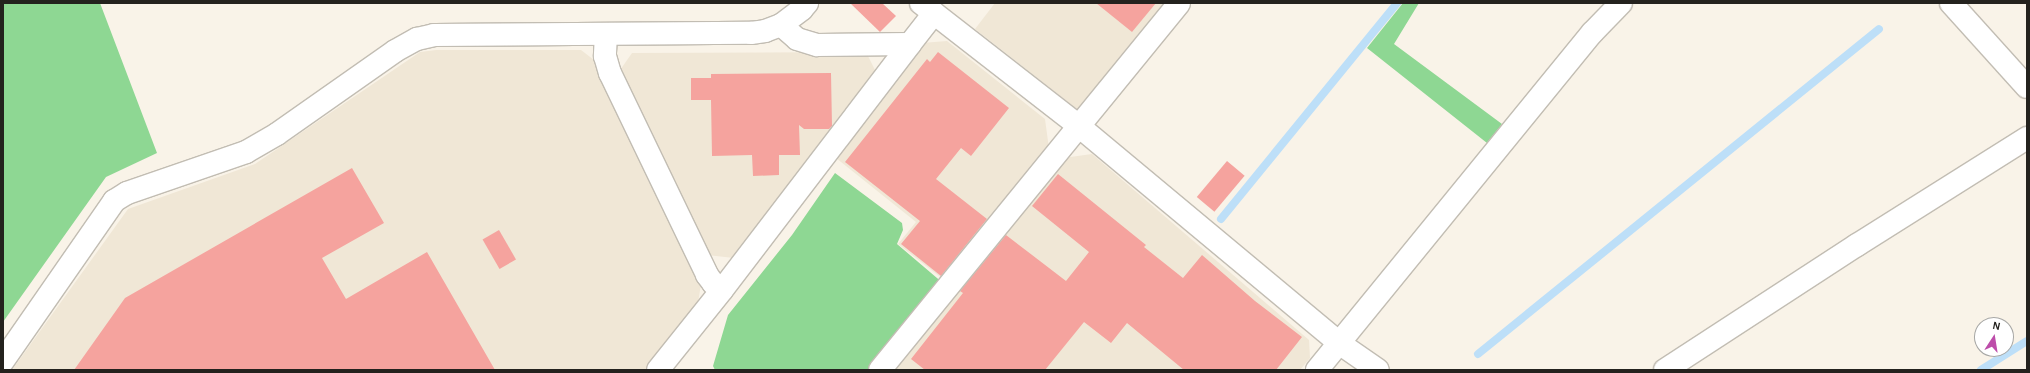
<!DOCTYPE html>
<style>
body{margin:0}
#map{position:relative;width:2030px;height:373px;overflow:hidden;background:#f9f3e8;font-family:"Alegreya Sans",sans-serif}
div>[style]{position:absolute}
.built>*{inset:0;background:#f0e7d6}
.green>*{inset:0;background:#8ed793}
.stream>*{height:8px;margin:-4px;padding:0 4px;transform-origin:4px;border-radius:4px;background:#bddff8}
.building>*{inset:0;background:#f5a39e;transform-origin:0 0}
.roads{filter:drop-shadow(1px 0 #c2bdb3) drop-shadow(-1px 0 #c2bdb3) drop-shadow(0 1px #c2bdb3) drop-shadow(0 -1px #c2bdb3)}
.minor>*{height:22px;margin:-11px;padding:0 11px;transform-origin:11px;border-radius:11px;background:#fff}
span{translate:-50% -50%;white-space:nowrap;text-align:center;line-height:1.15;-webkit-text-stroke:3px #fff;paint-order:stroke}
.frame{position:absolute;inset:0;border:4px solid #24221e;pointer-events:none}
.north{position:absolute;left:1974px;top:317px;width:40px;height:40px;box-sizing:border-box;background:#fff;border:1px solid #a7a7a5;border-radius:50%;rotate:12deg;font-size:11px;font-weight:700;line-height:16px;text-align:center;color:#24221e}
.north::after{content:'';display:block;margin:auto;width:14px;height:18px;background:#bd4daa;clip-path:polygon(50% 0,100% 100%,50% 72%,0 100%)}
</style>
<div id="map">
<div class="built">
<div style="clip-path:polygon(995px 3px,1168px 3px,1078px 110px,975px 29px)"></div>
<div style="clip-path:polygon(947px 41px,1045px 119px,1050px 156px,948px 283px,898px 244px,916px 222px,836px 158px,922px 43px)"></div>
<div style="clip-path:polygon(436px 50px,581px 50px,594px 60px,701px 284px,698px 303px,646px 370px,12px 370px,128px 209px,255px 164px,420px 52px)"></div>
<div style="clip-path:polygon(866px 52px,875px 70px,734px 258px,707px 255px,618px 73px,632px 53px)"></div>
<div style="clip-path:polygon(1092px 154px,1309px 340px,1310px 358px,1300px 370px,895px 370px,1063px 158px)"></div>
</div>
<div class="green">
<div style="clip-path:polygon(3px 3px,100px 3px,157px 153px,106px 177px,3px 322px)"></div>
<div style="clip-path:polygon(1403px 3px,1419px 3px,1394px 44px,1502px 124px,1487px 143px,1367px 48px)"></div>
<div style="clip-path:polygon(835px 173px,902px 223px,903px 230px,897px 244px,944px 284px,873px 370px,715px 370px,713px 366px,728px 315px,792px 235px)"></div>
</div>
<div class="stream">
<div style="left:1221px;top:219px;width:279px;rotate:-50.8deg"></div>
<div style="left:1478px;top:354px;width:516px;rotate:-39.02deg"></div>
<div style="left:1981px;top:370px;width:54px;rotate:-32.2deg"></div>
</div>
<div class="building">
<div style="clip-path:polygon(850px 3px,882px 3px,896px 16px,880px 32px)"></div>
<div style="clip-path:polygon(1096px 3px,1156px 3px,1132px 32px)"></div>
<div style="clip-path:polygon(938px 52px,1009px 108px,971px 156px,961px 148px,936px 179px,987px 219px,941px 276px,901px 244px,920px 221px,845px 162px,927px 59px,930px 62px)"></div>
<div style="clip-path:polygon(831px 73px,832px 126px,829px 129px,804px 129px,799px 125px,800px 155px,779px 155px,779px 175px,753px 176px,752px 155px,712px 156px,711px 100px,691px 100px,691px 78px,711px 78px,711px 74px)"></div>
<div style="left:1227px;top:161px;width:23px;height:47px;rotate:40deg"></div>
<div style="clip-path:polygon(352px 168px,384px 223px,322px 258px,346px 299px,427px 252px,495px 370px,74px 370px,125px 298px)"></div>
<div style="clip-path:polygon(1058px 174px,1146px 245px,1144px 247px,1183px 278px,1202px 255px,1255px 301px,1302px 337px,1276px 370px,1184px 370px,1127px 323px,1111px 343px,1084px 322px,1045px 370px,925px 370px,911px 359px,963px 293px,960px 291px,1006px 235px,1066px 281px,1089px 252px,1032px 206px)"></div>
<div style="left:499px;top:230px;width:34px;height:19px;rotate:60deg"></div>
</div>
<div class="roads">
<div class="minor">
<div style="left:921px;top:3px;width:202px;rotate:37.9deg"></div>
<div style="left:1080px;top:127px;width:337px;rotate:39.8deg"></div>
<div style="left:1339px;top:343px;width:47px;rotate:34.7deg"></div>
<div style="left:1951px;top:3px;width:113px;rotate:47.9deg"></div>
<div style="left:781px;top:25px;width:21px;rotate:41deg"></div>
<div style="left:797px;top:39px;width:21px;rotate:17deg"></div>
<div style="left:817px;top:45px;width:93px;rotate:-0.6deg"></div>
<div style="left:910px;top:44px;width:39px;rotate:-52deg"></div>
<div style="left:606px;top:34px;width:22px;rotate:93deg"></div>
<div style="left:605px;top:56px;width:18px;rotate:74deg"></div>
<div style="left:610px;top:73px;width:224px;rotate:64.3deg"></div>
<div style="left:707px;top:275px;width:10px;rotate:53deg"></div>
<div style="left:713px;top:283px;width:11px;rotate:38deg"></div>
<div style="left:722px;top:290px;width:102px;rotate:128.7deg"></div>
<div style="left:722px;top:290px;width:310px;rotate:-52.6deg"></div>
<div style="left:3px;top:361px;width:195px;rotate:-55.2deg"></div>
<div style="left:114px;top:201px;width:15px;rotate:-32deg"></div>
<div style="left:127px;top:193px;width:126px;rotate:-19deg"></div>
<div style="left:246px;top:152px;width:36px;rotate:-30deg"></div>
<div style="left:277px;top:134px;width:144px;rotate:-35.1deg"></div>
<div style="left:395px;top:51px;width:25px;rotate:-29deg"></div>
<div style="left:417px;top:39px;width:17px;rotate:-13deg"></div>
<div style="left:434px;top:35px;width:317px;rotate:-0.4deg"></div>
<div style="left:751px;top:33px;width:14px;rotate:-8deg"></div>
<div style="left:765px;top:31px;width:17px;rotate:-21deg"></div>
<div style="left:781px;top:25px;width:26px;rotate:-37deg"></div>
<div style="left:802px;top:9px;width:8px;rotate:-50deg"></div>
<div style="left:880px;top:370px;width:473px;rotate:-50.8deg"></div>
<div style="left:1317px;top:370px;width:436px;rotate:-50.8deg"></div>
<div style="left:1593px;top:32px;width:40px;rotate:-46deg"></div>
<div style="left:1665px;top:370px;width:229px;rotate:-33.1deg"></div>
<div style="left:1857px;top:245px;width:201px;rotate:-32.2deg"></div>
</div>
</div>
<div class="frame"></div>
<div class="north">N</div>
</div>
